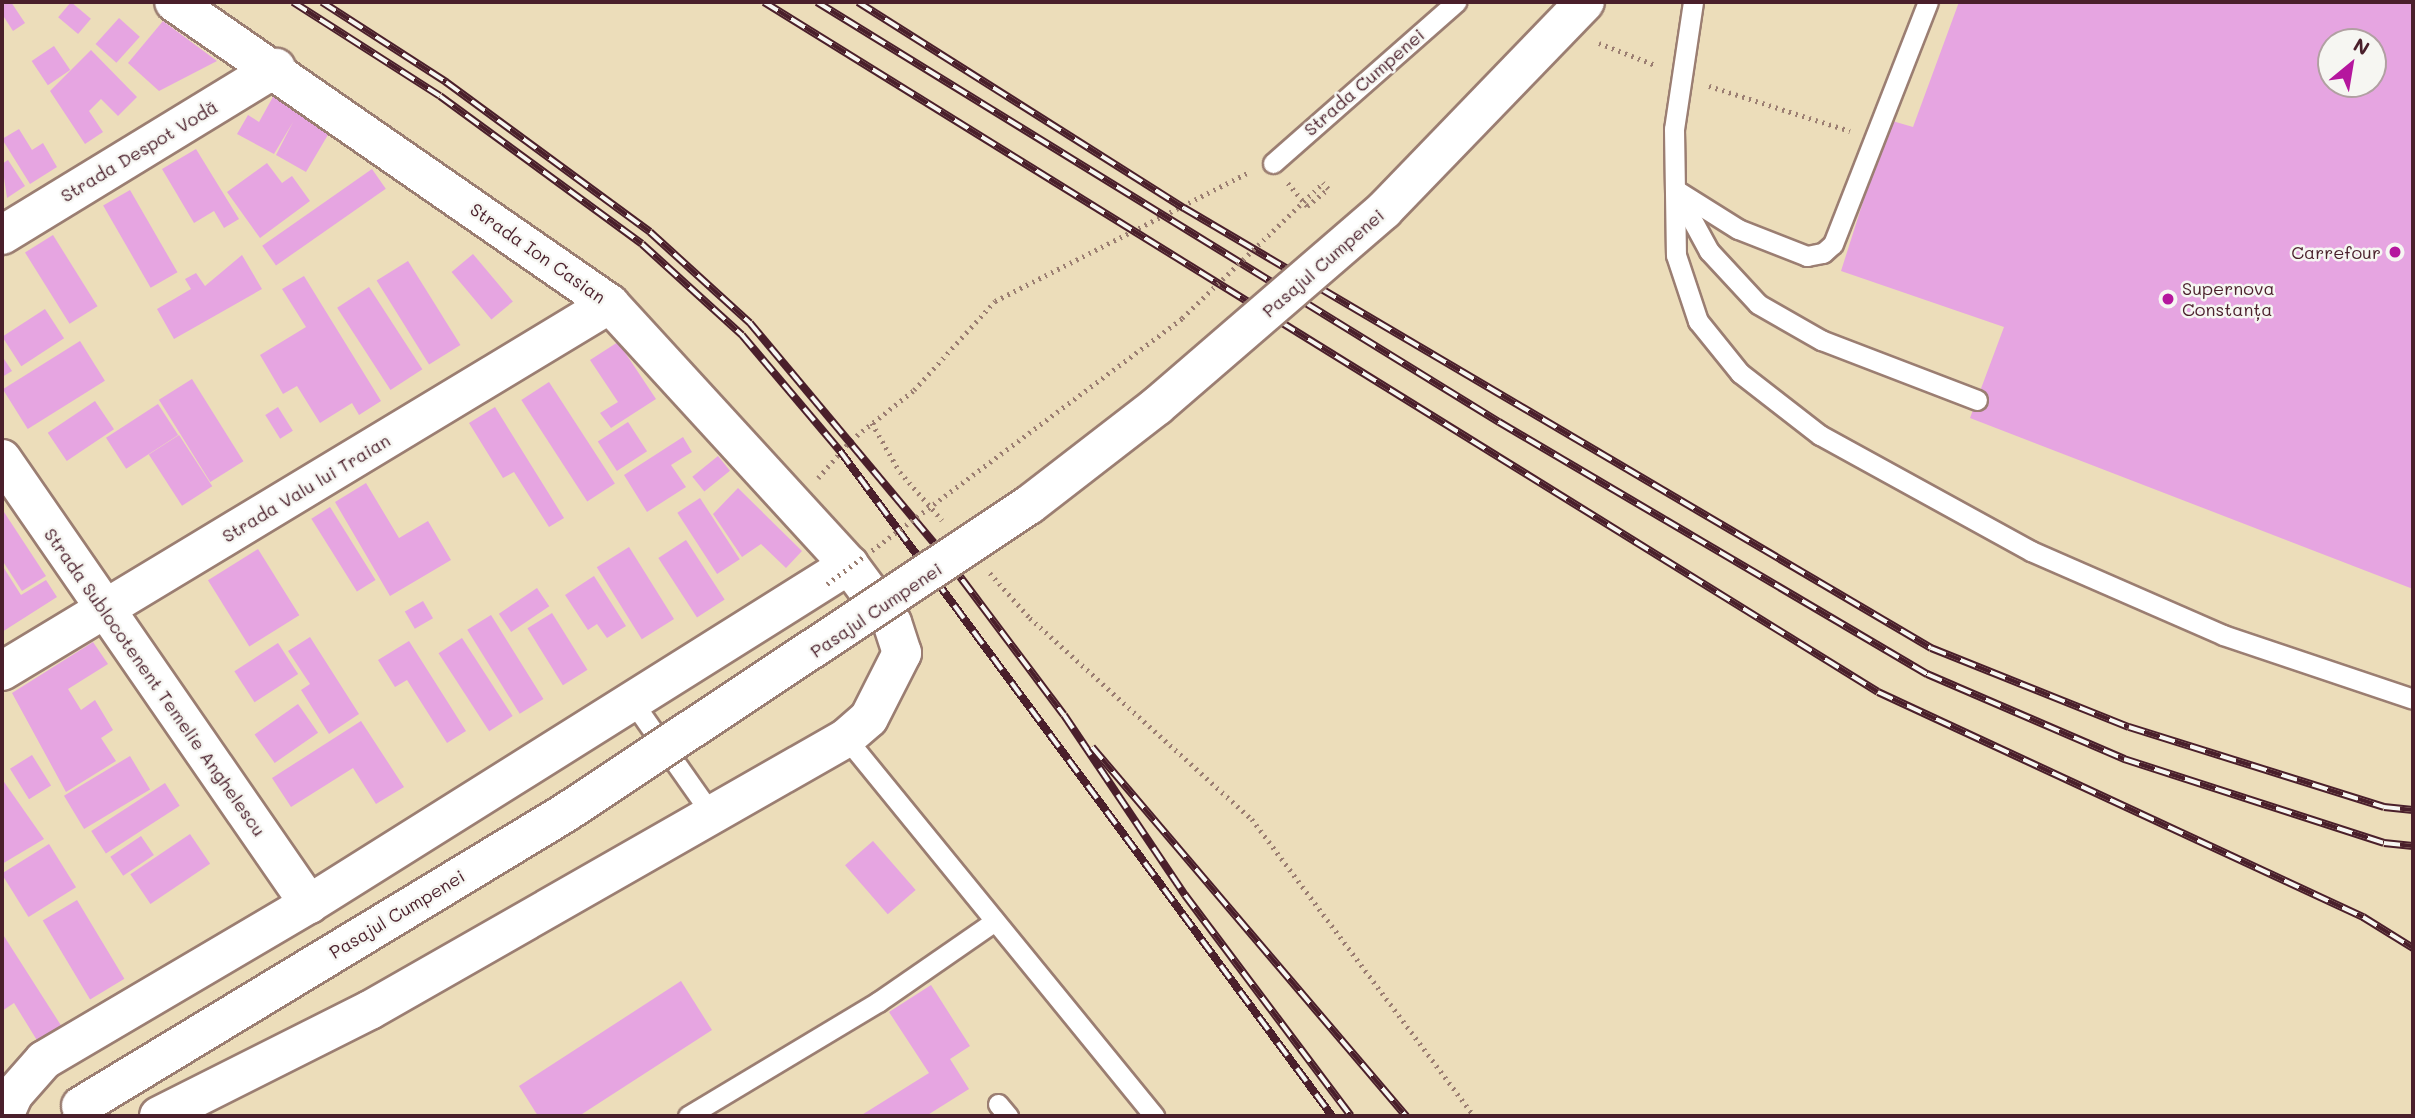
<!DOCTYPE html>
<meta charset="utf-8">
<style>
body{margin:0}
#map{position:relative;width:2415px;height:1118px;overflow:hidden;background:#ecddba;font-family:Mali,sans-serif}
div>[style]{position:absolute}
.building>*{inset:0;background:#e6a5e1;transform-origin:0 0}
.path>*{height:4.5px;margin-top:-2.25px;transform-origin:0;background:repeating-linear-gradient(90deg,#9b7e72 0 2px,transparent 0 7px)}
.roads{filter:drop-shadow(2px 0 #9b7e72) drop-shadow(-2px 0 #9b7e72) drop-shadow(0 2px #9b7e72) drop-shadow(0 -2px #9b7e72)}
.service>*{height:19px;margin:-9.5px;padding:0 9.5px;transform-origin:9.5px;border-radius:9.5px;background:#fff}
.minor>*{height:38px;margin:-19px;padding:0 19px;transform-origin:19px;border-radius:19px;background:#fff}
.rail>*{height:8px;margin-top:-4px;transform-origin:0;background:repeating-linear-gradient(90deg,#f6f6f2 0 16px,#4a1f2b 0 32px);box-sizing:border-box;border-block:2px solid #4a1f2b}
.path-bridge>*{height:4.5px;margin-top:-2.25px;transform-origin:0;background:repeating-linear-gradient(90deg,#9b7e72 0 2px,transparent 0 7px)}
.bridges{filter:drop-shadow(2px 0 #9b7e72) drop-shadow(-2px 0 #9b7e72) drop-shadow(0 2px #9b7e72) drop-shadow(0 -2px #9b7e72)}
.secondary-bridge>*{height:38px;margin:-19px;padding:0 19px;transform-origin:19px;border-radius:19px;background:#fff}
.dots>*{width:19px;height:19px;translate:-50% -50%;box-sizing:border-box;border:4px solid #f6f6f2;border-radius:50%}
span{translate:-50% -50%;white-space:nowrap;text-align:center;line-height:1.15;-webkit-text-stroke:5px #f6f6f2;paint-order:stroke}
.street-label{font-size:18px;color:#4a1f2b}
.poi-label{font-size:18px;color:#4a1f2b}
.right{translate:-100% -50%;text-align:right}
.left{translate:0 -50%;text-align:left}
.frame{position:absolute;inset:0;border:4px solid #4a1f2b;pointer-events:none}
.north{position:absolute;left:2317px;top:28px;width:70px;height:70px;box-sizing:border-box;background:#f6f6f2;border:2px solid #b1a0a2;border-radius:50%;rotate:30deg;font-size:19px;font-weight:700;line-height:28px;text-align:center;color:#4a1f2b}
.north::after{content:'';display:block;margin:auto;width:24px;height:32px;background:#b5179e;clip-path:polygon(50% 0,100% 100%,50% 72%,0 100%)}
</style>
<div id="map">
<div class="building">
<div style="clip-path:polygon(11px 2px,25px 23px,13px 31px,2px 14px,2px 5px)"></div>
<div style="left:71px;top:2px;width:26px;height:20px;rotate:40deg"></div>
<div style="clip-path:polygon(evenodd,1959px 2px,2413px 2px,2413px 589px,1970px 418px,2004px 327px,1841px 271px,1889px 120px,1913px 127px,1959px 2px,2331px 42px,2373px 42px,2373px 84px,2331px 84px,2331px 42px)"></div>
<div style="left:119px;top:18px;width:28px;height:35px;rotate:42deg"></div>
<div style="clip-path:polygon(163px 21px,217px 61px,159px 91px,128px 63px)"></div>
<div style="left:54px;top:46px;width:29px;height:27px;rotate:56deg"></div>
<div style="clip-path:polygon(91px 50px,137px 97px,118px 116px,101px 99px,89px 111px,103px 132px,85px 144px,50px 91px)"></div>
<div style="clip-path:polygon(274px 95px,332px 128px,306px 172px,276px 155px,293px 122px,274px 154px,237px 134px,248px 115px,259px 122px)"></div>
<div style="clip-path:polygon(19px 129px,32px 150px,43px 143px,57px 167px,30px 184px,2px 139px)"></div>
<div style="clip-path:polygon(196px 149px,239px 219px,224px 228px,214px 211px,194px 223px,162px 169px)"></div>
<div style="clip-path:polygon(8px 160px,25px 186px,7px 198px,2px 164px)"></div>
<div style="clip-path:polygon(267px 163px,282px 183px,292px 176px,310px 201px,260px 238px,227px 192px)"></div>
<div style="left:372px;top:169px;width:24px;height:134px;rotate:55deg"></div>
<div style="left:130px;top:190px;width:95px;height:31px;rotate:60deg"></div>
<div style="left:53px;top:235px;width:84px;height:33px;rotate:58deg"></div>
<div style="left:473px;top:254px;width:62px;height:28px;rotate:50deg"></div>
<div style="clip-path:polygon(242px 255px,262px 289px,174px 339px,157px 309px,191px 289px,185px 279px,196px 273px,205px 286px)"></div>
<div style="left:408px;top:261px;width:99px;height:37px;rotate:58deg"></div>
<div style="clip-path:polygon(304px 276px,381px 401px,359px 415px,352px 403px,320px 423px,297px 386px,283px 394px,260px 355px,306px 327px,282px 289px)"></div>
<div style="left:369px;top:287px;width:98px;height:38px;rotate:57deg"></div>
<div style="left:45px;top:309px;width:35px;height:51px;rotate:57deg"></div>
<div style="left:80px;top:341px;width:47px;height:91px;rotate:58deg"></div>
<div style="clip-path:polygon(618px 342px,656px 399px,611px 428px,600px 413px,618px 402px,590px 360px)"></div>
<div style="clip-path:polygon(2px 356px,12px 371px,2px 377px)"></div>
<div style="left:192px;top:379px;width:97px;height:39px;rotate:58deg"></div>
<div style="left:549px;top:382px;width:121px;height:33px;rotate:57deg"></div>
<div style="left:95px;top:401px;width:34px;height:57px;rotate:56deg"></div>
<div style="left:158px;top:404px;width:37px;height:62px;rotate:57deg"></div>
<div style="left:278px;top:407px;width:28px;height:15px;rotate:58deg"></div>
<div style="clip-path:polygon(495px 407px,564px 518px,549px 527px,514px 472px,503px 478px,469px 423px)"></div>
<div style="left:628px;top:422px;width:35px;height:36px;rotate:57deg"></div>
<div style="left:179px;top:435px;width:61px;height:36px;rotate:57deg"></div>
<div style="clip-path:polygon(683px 437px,692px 452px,671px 465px,686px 487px,647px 512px,624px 475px)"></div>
<div style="left:718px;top:456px;width:19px;height:33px;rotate:51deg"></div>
<div style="clip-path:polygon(366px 483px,399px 538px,428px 521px,451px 560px,390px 596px,335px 502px)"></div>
<div style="clip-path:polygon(738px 488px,802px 551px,786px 568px,761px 544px,742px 557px,713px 514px)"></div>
<div style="left:700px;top:498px;width:73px;height:27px;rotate:57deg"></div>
<div style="left:330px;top:507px;width:86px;height:22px;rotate:58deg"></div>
<div style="clip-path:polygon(2px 509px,46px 576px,22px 591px,2px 560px)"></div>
<div style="left:686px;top:540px;width:71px;height:33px;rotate:57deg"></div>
<div style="left:629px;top:547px;width:85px;height:38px;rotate:58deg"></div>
<div style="left:258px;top:549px;width:78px;height:59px;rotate:58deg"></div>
<div style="clip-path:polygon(2px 565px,21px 595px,46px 580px,57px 597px,2px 632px)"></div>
<div style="clip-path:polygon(594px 576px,626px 626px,607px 638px,597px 624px,588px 630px,565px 595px)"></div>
<div style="left:537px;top:588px;width:22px;height:46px;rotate:56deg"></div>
<div style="left:423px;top:601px;width:20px;height:21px;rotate:60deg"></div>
<div style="left:552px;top:613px;width:67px;height:29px;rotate:58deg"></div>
<div style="left:491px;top:615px;width:99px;height:28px;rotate:58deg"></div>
<div style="clip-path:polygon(310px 637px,359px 714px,329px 734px,301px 690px,310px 684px,288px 651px)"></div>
<div style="left:462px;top:638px;width:93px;height:28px;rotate:57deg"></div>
<div style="clip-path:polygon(409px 641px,466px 731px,447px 743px,407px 680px,395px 687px,378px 660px)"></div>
<div style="clip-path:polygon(93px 642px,108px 664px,68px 689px,81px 710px,95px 700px,113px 730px,101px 738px,116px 761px,66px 792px,12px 693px)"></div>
<div style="left:278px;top:643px;width:37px;height:52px;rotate:57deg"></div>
<div style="left:298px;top:704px;width:35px;height:53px;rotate:55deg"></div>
<div style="clip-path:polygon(361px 721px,404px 787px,376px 804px,353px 768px,291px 807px,272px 778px)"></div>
<div style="left:32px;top:755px;width:36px;height:26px;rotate:58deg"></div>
<div style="left:130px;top:756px;width:39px;height:77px;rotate:59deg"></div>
<div style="clip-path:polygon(2px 779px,44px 839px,2px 864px)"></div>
<div style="left:165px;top:783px;width:27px;height:88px;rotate:57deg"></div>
<div style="left:190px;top:834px;width:36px;height:72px;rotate:56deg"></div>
<div style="left:141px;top:836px;width:23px;height:37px;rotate:56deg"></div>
<div style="left:873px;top:841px;width:65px;height:37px;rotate:49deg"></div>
<div style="left:49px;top:844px;width:51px;height:56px;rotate:58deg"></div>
<div style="left:77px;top:900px;width:92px;height:40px;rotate:59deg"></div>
<div style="clip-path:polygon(2px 933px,62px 1027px,38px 1042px,14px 1003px,2px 1011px)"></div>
<div style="clip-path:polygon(681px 981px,712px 1030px,579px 1116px,538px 1116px,519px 1086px)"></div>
<div style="clip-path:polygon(931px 985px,970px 1046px,950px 1059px,969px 1089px,926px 1116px,860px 1116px,929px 1073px,889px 1012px)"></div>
</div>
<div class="path">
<div style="left:1599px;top:43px;width:60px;rotate:21.4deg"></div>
<div style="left:1709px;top:86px;width:148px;rotate:17.7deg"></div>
<div style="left:1288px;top:183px;width:30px;rotate:50deg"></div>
<div style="left:1307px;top:206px;width:27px;rotate:-39deg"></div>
<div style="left:1328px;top:189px;width:8px;rotate:-130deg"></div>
<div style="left:872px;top:423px;width:56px;rotate:60.3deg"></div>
<div style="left:900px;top:472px;width:64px;rotate:48.8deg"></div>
<div style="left:818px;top:478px;width:50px;rotate:-49deg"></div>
<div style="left:851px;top:440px;width:80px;rotate:-38.4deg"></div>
<div style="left:914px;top:390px;width:120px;rotate:-47.7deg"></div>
<div style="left:995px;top:301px;width:285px;rotate:-26.9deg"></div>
<div style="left:990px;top:573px;width:60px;rotate:48.4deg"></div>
<div style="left:1030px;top:618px;width:299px;rotate:42.2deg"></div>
<div style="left:1252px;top:819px;width:371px;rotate:53.2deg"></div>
</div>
<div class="roads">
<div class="service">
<div style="left:1693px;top:2px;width:128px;rotate:98.5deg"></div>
<div style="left:1674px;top:129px;width:126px;rotate:89.1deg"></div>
<div style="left:1676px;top:255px;width:70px;rotate:71.6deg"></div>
<div style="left:1698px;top:321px;width:67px;rotate:51.1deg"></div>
<div style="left:1740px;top:373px;width:101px;rotate:37.8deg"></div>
<div style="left:1820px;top:435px;width:241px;rotate:28.8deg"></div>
<div style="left:2031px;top:551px;width:210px;rotate:23.6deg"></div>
<div style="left:2223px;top:635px;width:200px;rotate:18.6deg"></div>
<div style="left:1273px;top:163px;width:244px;rotate:-41.3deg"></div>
<div style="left:1676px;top:190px;width:73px;rotate:32.2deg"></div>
<div style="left:1738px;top:229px;width:74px;rotate:21.4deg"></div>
<div style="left:1807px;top:256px;width:16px;rotate:-11deg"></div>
<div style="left:1823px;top:253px;width:13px;rotate:-42deg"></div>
<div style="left:1833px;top:244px;width:260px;rotate:-68.6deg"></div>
<div style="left:1678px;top:194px;width:65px;rotate:61.5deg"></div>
<div style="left:1709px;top:251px;width:72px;rotate:47.2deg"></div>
<div style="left:1758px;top:304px;width:73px;rotate:29.7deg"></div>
<div style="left:1821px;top:340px;width:167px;rotate:21deg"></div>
<div style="left:632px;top:701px;width:139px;rotate:54.9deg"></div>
<div style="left:846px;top:738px;width:488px;rotate:50.8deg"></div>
<div style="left:998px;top:1104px;width:16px;rotate:50deg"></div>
<div style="left:688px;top:1116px;width:222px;rotate:-31deg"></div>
<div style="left:878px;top:1002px;width:142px;rotate:-34.7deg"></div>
</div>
<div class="minor">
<div style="left:2px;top:235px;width:321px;rotate:-31.4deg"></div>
<div style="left:2px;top:459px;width:541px;rotate:55.4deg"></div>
<div style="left:2px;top:671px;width:710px;rotate:-31.12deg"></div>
<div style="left:4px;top:1116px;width:24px;rotate:-66deg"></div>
<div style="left:14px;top:1094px;width:45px;rotate:-48.6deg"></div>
<div style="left:44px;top:1060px;width:308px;rotate:-30.5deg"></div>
<div style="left:309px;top:904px;width:638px;rotate:-32.12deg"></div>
<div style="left:159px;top:1116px;width:236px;rotate:-26.7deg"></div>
<div style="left:370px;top:1010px;width:548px;rotate:-29.74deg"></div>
<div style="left:846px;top:738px;width:30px;rotate:-41deg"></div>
<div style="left:869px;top:718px;width:73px;rotate:-63.1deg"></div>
<div style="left:902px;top:653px;width:32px;rotate:-108deg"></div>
<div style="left:892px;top:623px;width:72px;rotate:-126.6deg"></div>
<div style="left:849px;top:565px;width:354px;rotate:-132.5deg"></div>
<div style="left:610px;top:304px;width:530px;rotate:-145.29deg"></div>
</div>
</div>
<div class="rail">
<div style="left:293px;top:2px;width:174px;rotate:32.6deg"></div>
<div style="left:440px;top:96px;width:250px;rotate:36.2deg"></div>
<div style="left:642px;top:244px;width:135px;rotate:42.3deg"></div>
<div style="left:742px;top:335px;width:152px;rotate:49.8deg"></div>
<div style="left:840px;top:451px;width:827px;rotate:53.5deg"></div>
<div style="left:322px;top:2px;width:148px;rotate:32.8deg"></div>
<div style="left:446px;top:82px;width:253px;rotate:36.3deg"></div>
<div style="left:650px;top:232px;width:135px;rotate:42.3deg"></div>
<div style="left:750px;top:323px;width:301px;rotate:50.1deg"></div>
<div style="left:943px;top:554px;width:201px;rotate:53.1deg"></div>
<div style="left:1064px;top:715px;width:217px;rotate:56.1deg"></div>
<div style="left:1185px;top:895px;width:276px;rotate:53.1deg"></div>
<div style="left:764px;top:2px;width:1310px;rotate:31.77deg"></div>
<div style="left:1878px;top:692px;width:535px;rotate:24.89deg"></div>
<div style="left:2363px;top:917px;width:59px;rotate:31.8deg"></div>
<div style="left:817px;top:2px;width:801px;rotate:31.63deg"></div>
<div style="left:1499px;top:422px;width:497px;rotate:30.5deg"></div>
<div style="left:1927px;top:674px;width:215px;rotate:23.3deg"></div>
<div style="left:2124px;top:759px;width:273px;rotate:17.9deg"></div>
<div style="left:2384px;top:843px;width:29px;rotate:6deg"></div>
<div style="left:858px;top:2px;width:386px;rotate:32.3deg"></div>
<div style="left:1184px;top:208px;width:867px;rotate:30.5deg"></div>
<div style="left:1931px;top:648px;width:213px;rotate:21.8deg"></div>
<div style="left:2129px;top:727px;width:267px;rotate:17.4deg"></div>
<div style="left:2384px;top:807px;width:29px;rotate:6deg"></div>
<div style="left:1092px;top:747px;width:485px;rotate:49.6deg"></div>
</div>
<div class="path-bridge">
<div style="left:827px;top:584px;width:444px;rotate:-36.8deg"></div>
<div style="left:1182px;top:318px;width:195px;rotate:-43.8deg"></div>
</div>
<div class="bridges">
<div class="secondary-bridge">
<div style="left:81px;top:1106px;width:566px;rotate:-31.19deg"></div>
<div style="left:565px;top:813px;width:557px;rotate:-33.58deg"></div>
<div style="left:1029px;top:505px;width:162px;rotate:-37.7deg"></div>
<div style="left:1157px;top:406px;width:300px;rotate:-40.8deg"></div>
<div style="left:1384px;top:210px;width:289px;rotate:-46deg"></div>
</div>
</div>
<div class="dots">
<div style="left:2395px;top:252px;background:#b5179e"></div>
<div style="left:2168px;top:299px;background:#b5179e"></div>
</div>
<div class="street-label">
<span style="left:1364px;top:82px;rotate:-41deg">Strada Cumpenei</span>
<span style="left:139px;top:151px;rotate:-31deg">Strada Despot Vodă</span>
<span style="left:538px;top:253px;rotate:35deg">Strada Ion Casian</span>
<span style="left:1323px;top:263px;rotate:-41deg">Pasajul Cumpenei</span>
<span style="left:306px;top:488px;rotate:-31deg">Strada Valu lui Traian</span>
<span style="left:876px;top:610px;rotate:-34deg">Pasajul Cumpenei</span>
<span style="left:155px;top:682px;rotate:55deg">Strada Sublocotenent Temelie Anghelescu</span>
<span style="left:397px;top:914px;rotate:-31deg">Pasajul Cumpenei</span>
</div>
<div class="poi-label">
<span class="right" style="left:2381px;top:252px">Carrefour</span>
<span class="left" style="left:2182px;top:299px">Supernova<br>Constanța</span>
</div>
<div class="frame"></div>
<div class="north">N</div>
</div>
